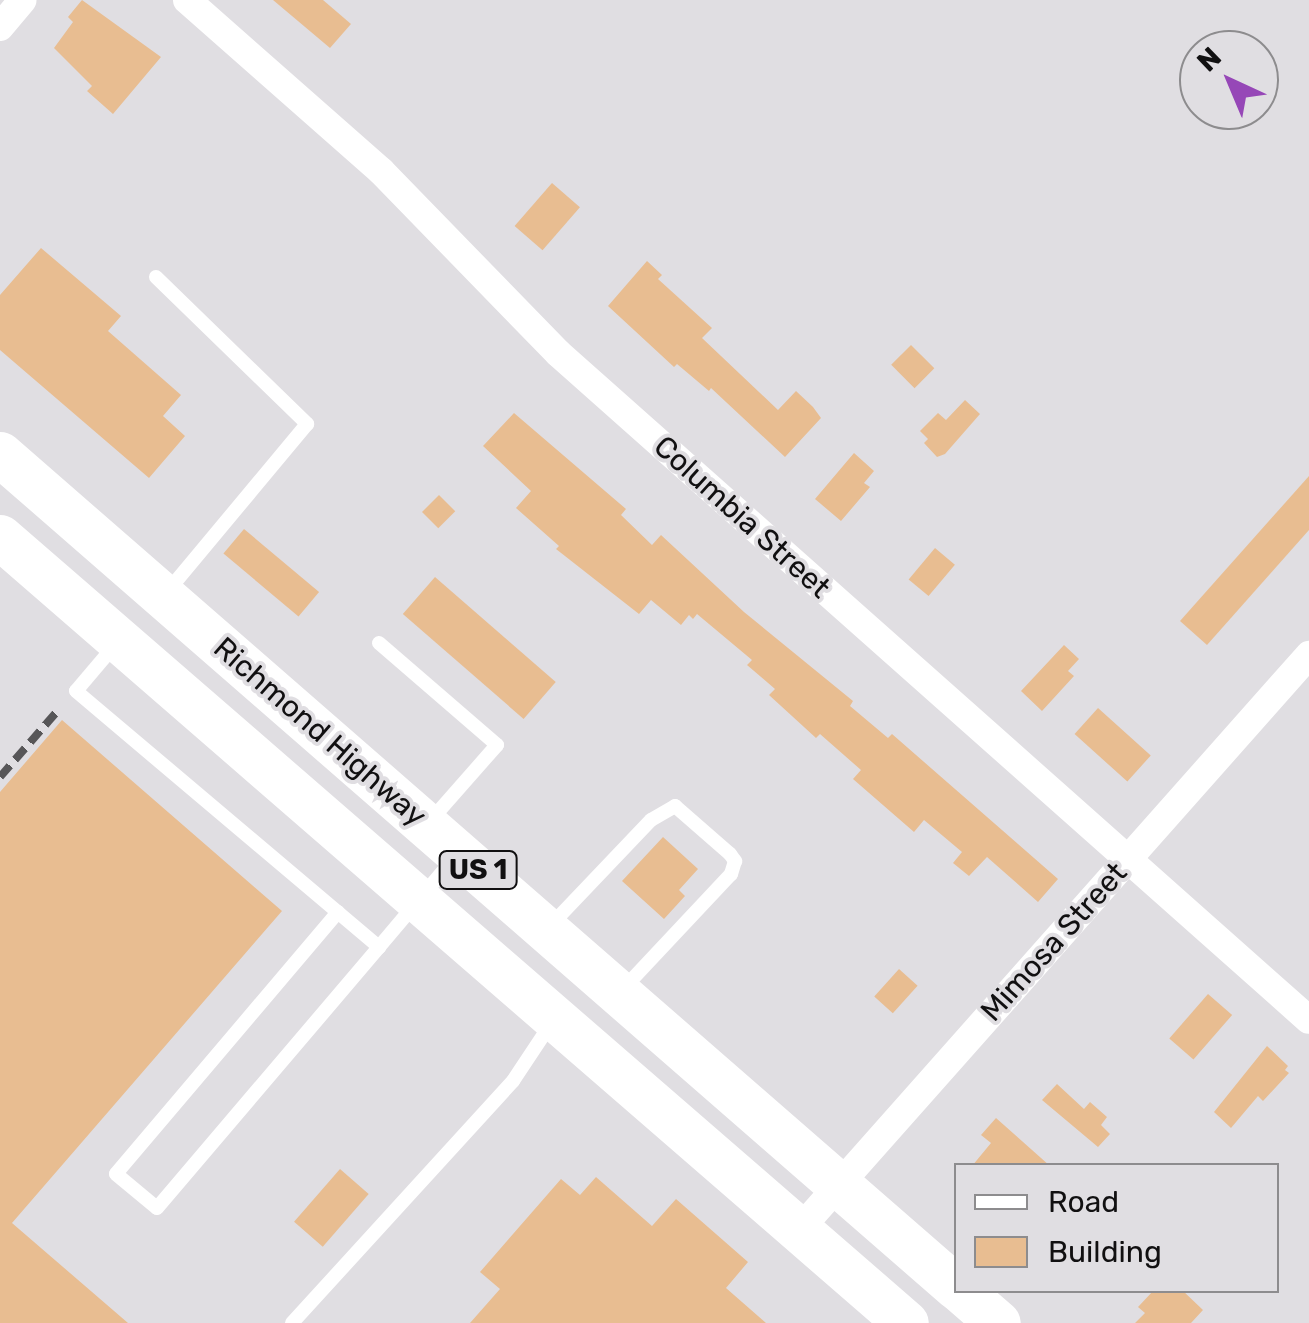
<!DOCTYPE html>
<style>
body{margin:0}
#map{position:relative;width:1309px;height:1323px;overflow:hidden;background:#e0dee2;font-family:Rubik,sans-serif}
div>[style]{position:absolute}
.building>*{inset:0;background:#e8bd91;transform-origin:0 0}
.lane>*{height:14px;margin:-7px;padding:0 7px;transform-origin:7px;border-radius:7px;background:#fff}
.street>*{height:28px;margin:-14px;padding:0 14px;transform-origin:14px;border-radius:14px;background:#fff}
.primary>*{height:45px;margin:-22.5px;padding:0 22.5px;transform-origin:22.5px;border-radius:22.5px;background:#fff}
.rail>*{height:8px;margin-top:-4px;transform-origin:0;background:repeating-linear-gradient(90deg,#575658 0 15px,transparent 0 23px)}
span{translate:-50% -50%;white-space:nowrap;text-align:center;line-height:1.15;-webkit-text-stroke:8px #e0dee2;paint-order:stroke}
.shield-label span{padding:2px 8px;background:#e0dee2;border:2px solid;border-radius:8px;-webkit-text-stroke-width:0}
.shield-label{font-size:28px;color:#111011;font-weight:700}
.street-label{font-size:30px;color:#111011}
.legend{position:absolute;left:954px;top:1163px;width:325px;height:130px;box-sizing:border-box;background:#e0dee2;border:2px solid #8d8c8e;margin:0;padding:12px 18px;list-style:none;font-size:30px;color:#111011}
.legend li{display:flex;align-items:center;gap:20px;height:50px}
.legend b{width:50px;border:2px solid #8d8c8e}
.north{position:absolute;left:1179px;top:30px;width:100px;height:100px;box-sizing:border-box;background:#e0dee2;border:2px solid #8d8c8e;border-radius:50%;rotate:316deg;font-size:28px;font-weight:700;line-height:40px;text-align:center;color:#111011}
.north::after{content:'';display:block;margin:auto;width:35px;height:45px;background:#9647b7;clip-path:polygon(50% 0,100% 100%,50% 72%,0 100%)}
</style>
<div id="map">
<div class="building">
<div style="clip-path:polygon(82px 0,161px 57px,113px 114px,87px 91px,92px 86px,54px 48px,73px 22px,68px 17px)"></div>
<div style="clip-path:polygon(273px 0,323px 0,351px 24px,330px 48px)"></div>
<div style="left:552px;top:183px;width:37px;height:57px;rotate:41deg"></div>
<div style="clip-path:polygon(41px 248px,121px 316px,108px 331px,181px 395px,163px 416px,185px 436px,149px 478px,0 350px,0 295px)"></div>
<div style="clip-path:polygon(647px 261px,662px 275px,658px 279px,712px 328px,702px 338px,778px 410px,796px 391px,813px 407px,821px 418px,785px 457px,711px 388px,709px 391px,677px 364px,674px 367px,608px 306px)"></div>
<div style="left:911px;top:345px;width:33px;height:28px;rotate:45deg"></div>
<div style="clip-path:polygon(965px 400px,980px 414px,945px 454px,937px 457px,924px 443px,928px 439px,920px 431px,938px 413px,946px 420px)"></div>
<div style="clip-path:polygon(514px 413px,626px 509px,621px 515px,652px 545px,661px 535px,744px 612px,853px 701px,850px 706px,888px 738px,892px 734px,1058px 879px,1038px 902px,987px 857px,969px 876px,953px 863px,962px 852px,924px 820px,914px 832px,853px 779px,861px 770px,820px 734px,816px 738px,769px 695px,775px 689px,747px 665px,752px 660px,697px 614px,693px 619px,689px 615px,681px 625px,651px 600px,639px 614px,556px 549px,559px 546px,516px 508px,531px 491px,483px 446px)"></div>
<div style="clip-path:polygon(854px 453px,874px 471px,864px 483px,870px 487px,841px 521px,815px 499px)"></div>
<div style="clip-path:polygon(1309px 476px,1309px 530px,1207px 645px,1180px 621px)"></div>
<div style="left:439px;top:495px;width:23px;height:24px;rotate:45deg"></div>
<div style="left:244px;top:529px;width:98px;height:32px;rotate:40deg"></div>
<div style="left:935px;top:548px;width:26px;height:41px;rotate:40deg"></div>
<div style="left:435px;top:577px;width:160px;height:49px;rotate:41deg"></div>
<div style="clip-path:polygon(1064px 645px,1079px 659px,1068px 671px,1074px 676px,1042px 711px,1021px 691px)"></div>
<div style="left:1098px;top:708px;width:71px;height:35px;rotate:42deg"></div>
<div style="clip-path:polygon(62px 720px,282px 911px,12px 1223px,128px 1323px,0 1323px,0 792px)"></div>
<div style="clip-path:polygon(663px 837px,698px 869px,679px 890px,685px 896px,664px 919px,622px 881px)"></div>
<div style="left:899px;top:969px;width:25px;height:37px;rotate:42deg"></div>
<div style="left:1208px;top:994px;width:32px;height:59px;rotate:41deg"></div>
<div style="clip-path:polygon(1267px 1046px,1288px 1066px,1285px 1070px,1289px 1073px,1263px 1101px,1258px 1096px,1231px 1128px,1214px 1112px)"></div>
<div style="clip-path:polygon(1057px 1084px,1084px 1109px,1090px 1102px,1107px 1117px,1101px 1125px,1110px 1134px,1098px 1147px,1042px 1100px)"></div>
<div style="clip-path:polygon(996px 1118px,1050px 1166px,972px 1166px,991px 1143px,981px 1135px)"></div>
<div style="left:340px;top:1169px;width:38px;height:70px;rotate:41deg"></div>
<div style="clip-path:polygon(596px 1177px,652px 1226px,676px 1199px,748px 1262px,726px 1288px,766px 1323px,470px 1323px,500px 1289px,480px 1272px,561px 1179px,580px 1195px)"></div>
<div style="clip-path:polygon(1154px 1290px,1182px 1290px,1203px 1310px,1191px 1323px,1135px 1323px,1145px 1313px,1138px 1307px)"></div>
</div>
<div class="lane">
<div style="left:156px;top:277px;width:211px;rotate:44.2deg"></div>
<div style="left:307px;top:424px;width:219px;rotate:129.8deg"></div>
<div style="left:379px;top:643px;width:156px;rotate:40.8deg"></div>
<div style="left:497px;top:745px;width:101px;rotate:131.4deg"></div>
<div style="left:115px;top:645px;width:60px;rotate:130.3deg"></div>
<div style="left:76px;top:691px;width:397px;rotate:40.2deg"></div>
<div style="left:379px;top:947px;width:118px;rotate:-49.8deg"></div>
<div style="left:338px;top:912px;width:343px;rotate:130.3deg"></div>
<div style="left:116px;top:1174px;width:53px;rotate:39.7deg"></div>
<div style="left:157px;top:1208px;width:343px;rotate:-49.6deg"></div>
<div style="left:550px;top:926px;width:146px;rotate:-46.4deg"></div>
<div style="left:651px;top:820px;width:28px;rotate:-30deg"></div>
<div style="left:675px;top:806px;width:73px;rotate:41.1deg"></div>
<div style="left:730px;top:854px;width:9px;rotate:54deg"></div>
<div style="left:735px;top:861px;width:14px;rotate:107deg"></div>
<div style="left:731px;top:874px;width:158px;rotate:133.2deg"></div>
<div style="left:292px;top:1323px;width:328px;rotate:-47.6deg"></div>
<div style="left:513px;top:1081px;width:71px;rotate:-56.5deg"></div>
</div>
<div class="street">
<div style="left:187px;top:0;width:259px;rotate:41.4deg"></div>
<div style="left:381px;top:171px;width:254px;rotate:45.8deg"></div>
<div style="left:558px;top:353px;width:1004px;rotate:41.61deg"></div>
<div style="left:0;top:27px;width:35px;rotate:-50deg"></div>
<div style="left:799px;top:1230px;width:769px;rotate:-48.43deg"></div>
</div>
<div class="primary">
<div style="left:0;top:454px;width:1268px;rotate:41.07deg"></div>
<div style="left:0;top:537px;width:1199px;rotate:40.94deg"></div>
<div style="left:960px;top:1290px;width:50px;rotate:41deg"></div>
</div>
<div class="rail">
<div style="left:0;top:777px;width:91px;rotate:-49deg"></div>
</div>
<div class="shield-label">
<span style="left:478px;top:870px">US 1</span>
</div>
<div class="street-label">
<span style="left:742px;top:517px;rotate:42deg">Columbia Street</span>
<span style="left:320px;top:732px;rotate:41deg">Richmond Highway</span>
<span style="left:1054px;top:942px;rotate:-48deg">Mimosa Street</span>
</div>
<ul class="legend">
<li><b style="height:12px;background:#fff"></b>Road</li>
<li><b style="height:28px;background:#e8bd91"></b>Building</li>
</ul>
<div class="north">N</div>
</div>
